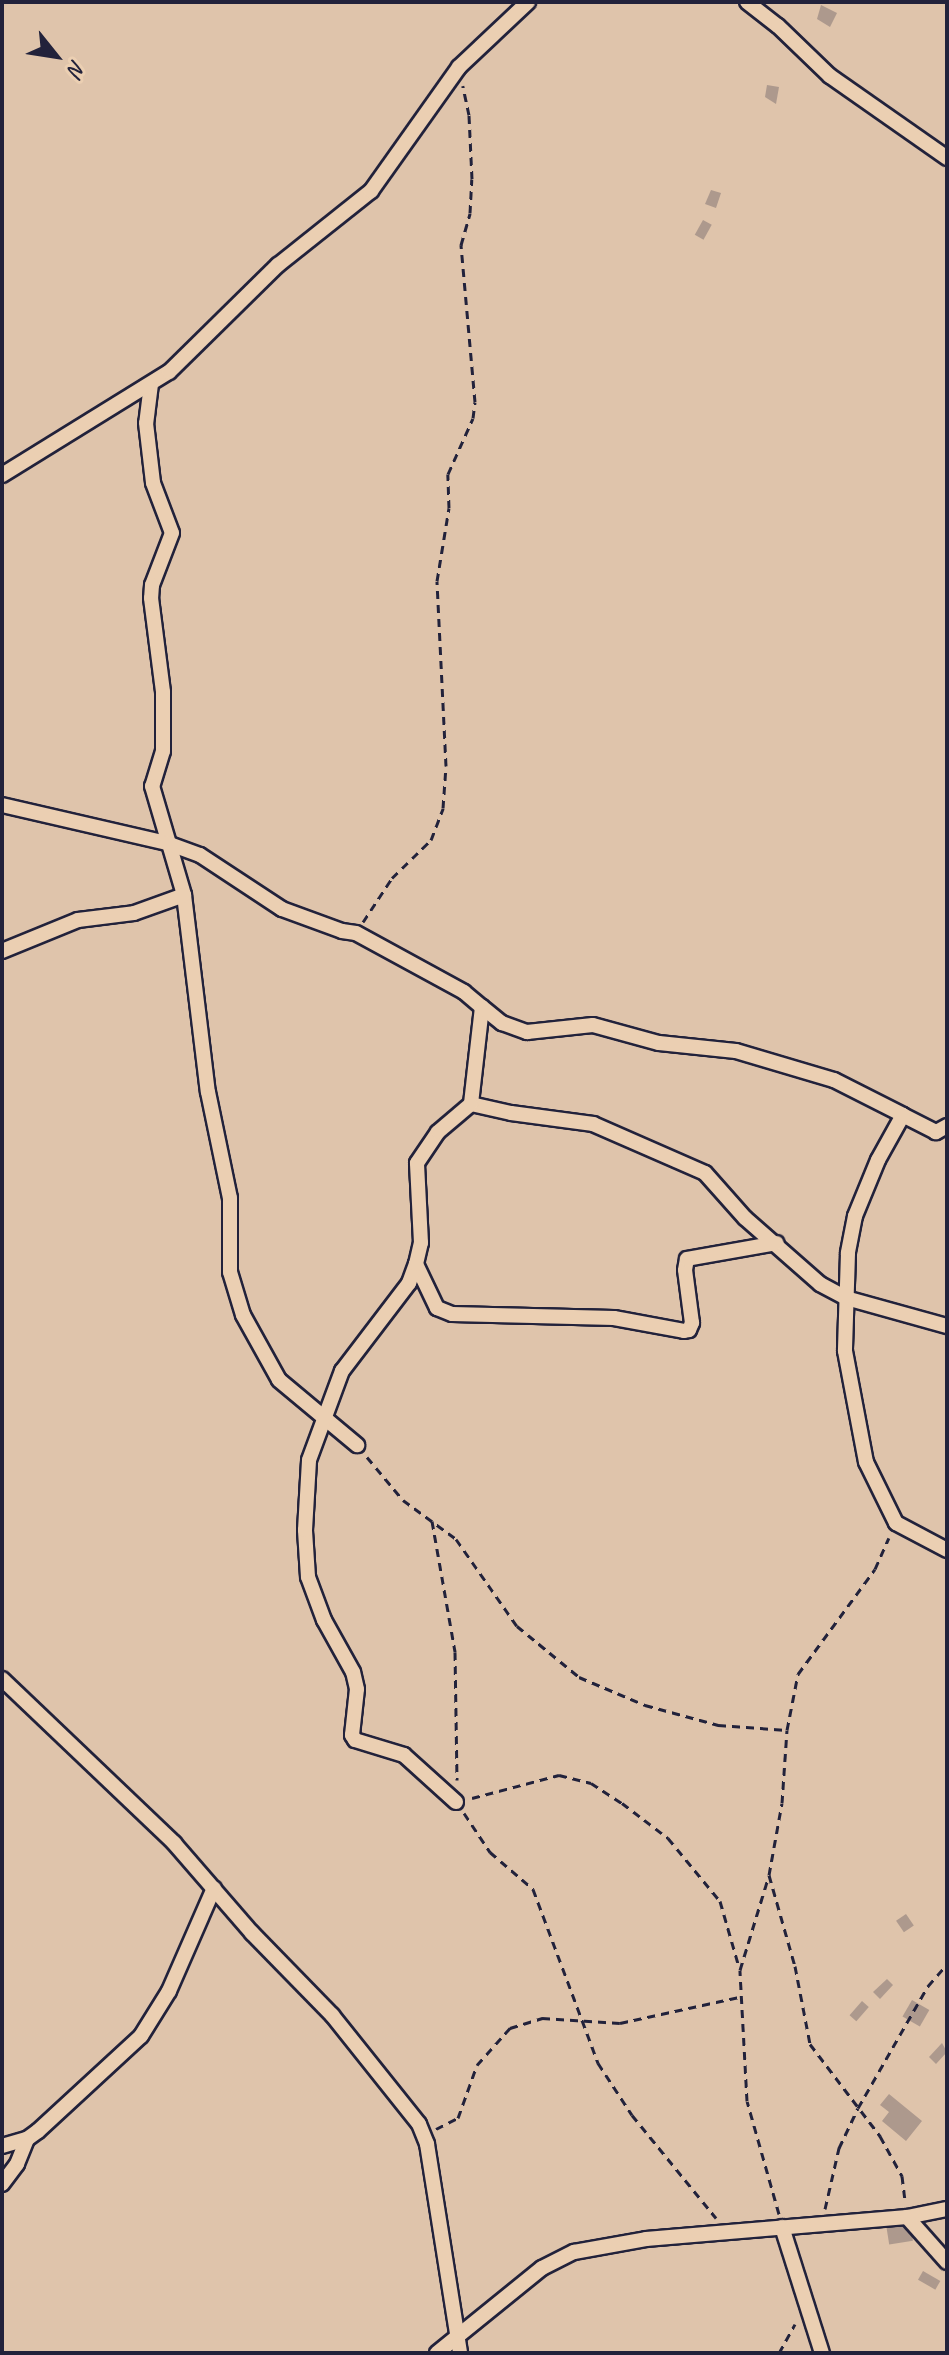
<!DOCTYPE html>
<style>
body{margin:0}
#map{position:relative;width:949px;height:2355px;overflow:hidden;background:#dfc4ab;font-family:Caveat,sans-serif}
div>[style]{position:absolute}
.building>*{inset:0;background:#ad998d;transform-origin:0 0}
.path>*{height:3px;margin-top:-1.5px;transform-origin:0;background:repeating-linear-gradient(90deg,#22223b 0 8px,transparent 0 14px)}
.roads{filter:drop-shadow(2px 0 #22223b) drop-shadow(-2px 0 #22223b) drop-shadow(0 2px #22223b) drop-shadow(0 -2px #22223b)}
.minor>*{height:14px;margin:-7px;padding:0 7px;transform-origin:7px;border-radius:7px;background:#ebcfb2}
span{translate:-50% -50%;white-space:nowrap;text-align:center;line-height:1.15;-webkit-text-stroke:8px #ebcfb2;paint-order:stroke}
.frame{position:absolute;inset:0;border:4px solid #22223b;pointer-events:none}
.north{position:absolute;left:16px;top:16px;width:80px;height:80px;-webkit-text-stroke:6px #ebcfb2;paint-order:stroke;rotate:120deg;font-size:22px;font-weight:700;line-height:32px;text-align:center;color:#22223b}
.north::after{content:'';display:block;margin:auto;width:28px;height:36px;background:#22223b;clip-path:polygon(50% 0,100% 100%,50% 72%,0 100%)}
</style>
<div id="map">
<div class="building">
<div style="clip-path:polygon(821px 5px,837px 13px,830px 27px,817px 19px)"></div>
<div style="clip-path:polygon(767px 85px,779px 87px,776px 104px,765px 97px)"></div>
<div style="clip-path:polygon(711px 190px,721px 193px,716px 208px,705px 204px)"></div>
<div style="left:703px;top:220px;width:10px;height:17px;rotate:29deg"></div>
<div style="left:906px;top:1914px;width:14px;height:12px;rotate:56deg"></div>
<div style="clip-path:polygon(887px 1979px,893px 1985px,880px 1999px,873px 1992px)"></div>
<div style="left:912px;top:2000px;width:20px;height:19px;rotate:30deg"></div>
<div style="left:862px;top:2001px;width:9px;height:19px;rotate:41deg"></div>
<div style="clip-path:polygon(942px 2043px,947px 2052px,936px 2064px,929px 2057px)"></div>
<div style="clip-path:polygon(889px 2094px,922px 2121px,906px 2141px,882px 2121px,889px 2112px,880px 2105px)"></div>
<div style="left:909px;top:2216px;width:25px;height:24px;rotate:81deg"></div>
<div style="left:923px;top:2271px;width:20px;height:10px;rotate:30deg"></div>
</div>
<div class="path">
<div style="left:363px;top:922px;width:53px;rotate:-56.6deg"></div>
<div style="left:392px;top:878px;width:54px;rotate:-44.3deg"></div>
<div style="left:431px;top:840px;width:34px;rotate:-69deg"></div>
<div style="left:443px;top:808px;width:42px;rotate:-85.9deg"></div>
<div style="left:446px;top:766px;width:185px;rotate:-92.8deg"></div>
<div style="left:437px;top:581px;width:74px;rotate:-80.7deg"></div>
<div style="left:449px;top:508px;width:34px;rotate:-92deg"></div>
<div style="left:448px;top:474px;width:61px;rotate:-65.9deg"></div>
<div style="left:473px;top:418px;width:16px;rotate:-83deg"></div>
<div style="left:475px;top:402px;width:158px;rotate:-95.1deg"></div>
<div style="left:461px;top:245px;width:33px;rotate:-74deg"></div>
<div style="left:470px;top:213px;width:34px;rotate:-87deg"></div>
<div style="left:472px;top:179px;width:64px;rotate:-92.7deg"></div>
<div style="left:469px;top:115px;width:30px;rotate:-102deg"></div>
<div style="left:367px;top:1457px;width:56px;rotate:50.1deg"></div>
<div style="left:403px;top:1500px;width:66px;rotate:36.3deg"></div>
<div style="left:456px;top:1539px;width:106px;rotate:55deg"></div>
<div style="left:517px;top:1626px;width:80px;rotate:39.4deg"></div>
<div style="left:579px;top:1677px;width:72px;rotate:23deg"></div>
<div style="left:645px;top:1705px;width:76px;rotate:15.3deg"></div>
<div style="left:718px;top:1725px;width:69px;rotate:4.1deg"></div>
<div style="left:432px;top:1521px;width:133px;rotate:80deg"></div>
<div style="left:455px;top:1652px;width:128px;rotate:89.1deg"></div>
<div style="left:472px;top:1798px;width:90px;rotate:-14.8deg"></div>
<div style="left:559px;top:1775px;width:33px;rotate:14deg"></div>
<div style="left:591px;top:1783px;width:37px;rotate:33deg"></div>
<div style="left:622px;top:1803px;width:58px;rotate:37.3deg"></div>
<div style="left:668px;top:1838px;width:82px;rotate:50.5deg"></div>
<div style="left:720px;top:1901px;width:69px;rotate:73.9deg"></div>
<div style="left:464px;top:1813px;width:47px;rotate:56.3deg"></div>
<div style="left:490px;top:1852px;width:57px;rotate:40.7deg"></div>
<div style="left:533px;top:1889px;width:186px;rotate:69.5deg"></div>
<div style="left:598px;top:2063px;width:62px;rotate:56.8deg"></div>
<div style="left:632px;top:2115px;width:133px;rotate:50.8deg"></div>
<div style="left:769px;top:1875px;width:95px;rotate:74.1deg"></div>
<div style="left:795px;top:1966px;width:79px;rotate:79.1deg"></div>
<div style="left:810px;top:2044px;width:116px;rotate:52.7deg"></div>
<div style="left:880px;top:2136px;width:46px;rotate:61.2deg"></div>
<div style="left:902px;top:2176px;width:25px;rotate:83deg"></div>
<div style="left:436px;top:2129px;width:25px;rotate:-27deg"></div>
<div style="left:458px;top:2118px;width:56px;rotate:-70.3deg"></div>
<div style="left:477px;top:2065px;width:50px;rotate:-48.3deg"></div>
<div style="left:510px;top:2028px;width:34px;rotate:-17deg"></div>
<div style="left:542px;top:2018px;width:78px;rotate:3.7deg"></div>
<div style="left:620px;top:2023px;width:122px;rotate:-12.3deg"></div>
<div style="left:825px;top:2209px;width:63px;rotate:-77.1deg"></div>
<div style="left:839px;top:2148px;width:44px;rotate:-64.6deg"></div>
<div style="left:858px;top:2108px;width:141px;rotate:-60.2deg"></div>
<div style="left:928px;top:1986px;width:29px;rotate:-49deg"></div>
<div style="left:779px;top:2214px;width:117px;rotate:-105.8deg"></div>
<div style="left:747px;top:2101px;width:131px;rotate:-93.1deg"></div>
<div style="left:740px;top:1970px;width:99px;rotate:-73deg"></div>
<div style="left:769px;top:1875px;width:73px;rotate:-79.8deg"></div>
<div style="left:782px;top:1803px;width:73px;rotate:-86.1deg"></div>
<div style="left:787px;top:1730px;width:57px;rotate:-78.9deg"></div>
<div style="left:798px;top:1674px;width:130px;rotate:-53.7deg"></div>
<div style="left:875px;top:1569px;width:34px;rotate:-66deg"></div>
<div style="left:779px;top:2353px;width:33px;rotate:-61deg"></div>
</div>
<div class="roads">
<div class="minor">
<div style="left:747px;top:2px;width:39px;rotate:38deg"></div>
<div style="left:778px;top:26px;width:72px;rotate:43.9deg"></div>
<div style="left:830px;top:76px;width:143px;rotate:35deg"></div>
<div style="left:151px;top:384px;width:39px;rotate:97deg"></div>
<div style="left:146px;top:423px;width:60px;rotate:83.3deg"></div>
<div style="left:153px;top:483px;width:53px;rotate:69.2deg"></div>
<div style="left:172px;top:533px;width:56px;rotate:111deg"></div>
<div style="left:152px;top:585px;width:13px;rotate:94deg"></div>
<div style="left:151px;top:598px;width:95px;rotate:82.7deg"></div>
<div style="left:163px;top:692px;width:59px;rotate:90deg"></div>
<div style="left:163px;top:751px;width:37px;rotate:107deg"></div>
<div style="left:152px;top:786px;width:114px;rotate:73.6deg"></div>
<div style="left:184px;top:895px;width:198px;rotate:83.1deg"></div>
<div style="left:208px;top:1092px;width:108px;rotate:78.3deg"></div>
<div style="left:230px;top:1198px;width:74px;rotate:90deg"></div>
<div style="left:230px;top:1272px;width:45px;rotate:73.2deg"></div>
<div style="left:243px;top:1315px;width:74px;rotate:61deg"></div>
<div style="left:279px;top:1380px;width:102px;rotate:39.8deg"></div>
<div style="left:2px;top:475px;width:196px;rotate:-31.7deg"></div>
<div style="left:169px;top:372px;width:153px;rotate:-44.5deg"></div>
<div style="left:278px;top:265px;width:119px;rotate:-38.5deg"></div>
<div style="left:371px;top:191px;width:152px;rotate:-54.6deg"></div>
<div style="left:459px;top:67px;width:95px;rotate:-43.3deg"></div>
<div style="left:2px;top:805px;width:169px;rotate:13deg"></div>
<div style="left:167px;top:843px;width:35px;rotate:20deg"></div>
<div style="left:200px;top:855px;width:98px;rotate:33.4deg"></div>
<div style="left:282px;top:909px;width:64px;rotate:20.1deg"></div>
<div style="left:342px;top:931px;width:14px;rotate:8deg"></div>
<div style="left:356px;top:933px;width:123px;rotate:28.6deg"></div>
<div style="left:464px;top:992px;width:23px;rotate:40deg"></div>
<div style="left:482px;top:1007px;width:98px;rotate:96.5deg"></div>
<div style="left:471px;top:1104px;width:41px;rotate:12.7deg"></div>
<div style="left:511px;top:1113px;width:83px;rotate:7.6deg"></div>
<div style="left:593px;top:1124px;width:122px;rotate:23.6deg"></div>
<div style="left:705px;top:1173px;width:60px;rotate:48.4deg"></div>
<div style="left:745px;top:1218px;width:100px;rotate:41.3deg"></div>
<div style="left:820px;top:1284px;width:30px;rotate:28deg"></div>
<div style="left:846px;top:1298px;width:105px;rotate:15.5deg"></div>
<div style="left:2px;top:951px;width:82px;rotate:-22.2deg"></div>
<div style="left:78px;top:920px;width:56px;rotate:-7.1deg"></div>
<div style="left:134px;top:913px;width:53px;rotate:-19.8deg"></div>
<div style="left:482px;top:1007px;width:26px;rotate:39deg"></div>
<div style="left:502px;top:1023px;width:27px;rotate:20deg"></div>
<div style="left:527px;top:1032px;width:66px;rotate:-6.1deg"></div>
<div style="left:593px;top:1025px;width:68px;rotate:15.3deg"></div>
<div style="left:659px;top:1043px;width:77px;rotate:5.9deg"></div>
<div style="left:736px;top:1051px;width:102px;rotate:16.5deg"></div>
<div style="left:834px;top:1080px;width:77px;rotate:26.9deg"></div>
<div style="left:947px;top:1126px;width:13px;rotate:151deg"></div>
<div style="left:936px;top:1132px;width:37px;rotate:-153deg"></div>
<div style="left:903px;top:1115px;width:51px;rotate:119.1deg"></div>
<div style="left:878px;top:1160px;width:61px;rotate:112.3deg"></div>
<div style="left:855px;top:1216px;width:38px;rotate:101deg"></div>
<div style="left:848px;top:1253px;width:98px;rotate:91.8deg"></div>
<div style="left:845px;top:1351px;width:113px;rotate:79.3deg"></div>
<div style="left:866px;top:1462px;width:68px;rotate:63.8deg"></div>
<div style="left:896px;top:1523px;width:58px;rotate:27.9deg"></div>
<div style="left:416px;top:1264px;width:49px;rotate:64.5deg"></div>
<div style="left:437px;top:1308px;width:16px;rotate:22deg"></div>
<div style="left:452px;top:1314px;width:162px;rotate:1.4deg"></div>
<div style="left:614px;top:1318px;width:71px;rotate:10.5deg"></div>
<div style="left:684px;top:1331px;width:5px;rotate:-11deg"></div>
<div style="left:689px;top:1330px;width:8px;rotate:-67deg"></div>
<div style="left:692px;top:1323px;width:53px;rotate:-97.5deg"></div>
<div style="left:685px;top:1270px;width:11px;rotate:-80deg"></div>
<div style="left:687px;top:1259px;width:91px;rotate:-10.1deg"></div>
<div style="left:2px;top:1679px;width:238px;rotate:43.6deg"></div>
<div style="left:174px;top:1843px;width:119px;rotate:49.1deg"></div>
<div style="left:252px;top:1933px;width:115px;rotate:45.7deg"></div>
<div style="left:332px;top:2015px;width:139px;rotate:51.4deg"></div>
<div style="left:419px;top:2124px;width:22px;rotate:68deg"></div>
<div style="left:427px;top:2144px;width:212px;rotate:81deg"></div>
<div style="left:456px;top:1802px;width:70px;rotate:-137.9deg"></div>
<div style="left:404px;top:1755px;width:51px;rotate:-163deg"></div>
<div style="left:355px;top:1740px;width:6px;rotate:-121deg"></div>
<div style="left:352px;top:1735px;width:46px;rotate:-83.8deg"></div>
<div style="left:357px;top:1689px;width:17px;rotate:-103deg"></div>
<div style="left:353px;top:1672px;width:60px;rotate:-119.1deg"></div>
<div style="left:324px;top:1620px;width:46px;rotate:-110.4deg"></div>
<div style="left:308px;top:1577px;width:47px;rotate:-93.7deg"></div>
<div style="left:305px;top:1530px;width:70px;rotate:-86.7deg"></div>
<div style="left:309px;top:1460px;width:95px;rotate:-69.7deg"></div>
<div style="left:342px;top:1371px;width:111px;rotate:-52.7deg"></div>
<div style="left:409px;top:1283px;width:20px;rotate:-70deg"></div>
<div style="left:416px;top:1264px;width:22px;rotate:-77deg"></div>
<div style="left:421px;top:1243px;width:80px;rotate:-92.9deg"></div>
<div style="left:417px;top:1163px;width:37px;rotate:-56deg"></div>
<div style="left:438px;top:1132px;width:43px;rotate:-40.3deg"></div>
<div style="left:2px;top:2146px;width:26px;rotate:-16deg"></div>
<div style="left:27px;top:2139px;width:14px;rotate:-36deg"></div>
<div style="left:38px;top:2131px;width:140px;rotate:-42.7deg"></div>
<div style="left:141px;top:2036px;width:53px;rotate:-58.1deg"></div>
<div style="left:169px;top:1991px;width:112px;rotate:-66.4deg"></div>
<div style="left:2px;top:2184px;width:25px;rotate:-53deg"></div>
<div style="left:17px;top:2164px;width:27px;rotate:-68deg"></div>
<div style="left:907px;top:2217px;width:60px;rotate:48.4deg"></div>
<div style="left:782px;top:2227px;width:132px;rotate:72.4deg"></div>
<div style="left:437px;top:2353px;width:135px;rotate:-39deg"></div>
<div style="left:542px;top:2268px;width:36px;rotate:-27deg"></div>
<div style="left:574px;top:2252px;width:73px;rotate:-10.2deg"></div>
<div style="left:646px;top:2239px;width:262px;rotate:-4.8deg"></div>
<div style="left:907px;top:2217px;width:41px;rotate:-11.3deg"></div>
</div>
</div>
<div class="frame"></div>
<div class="north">N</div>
</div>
